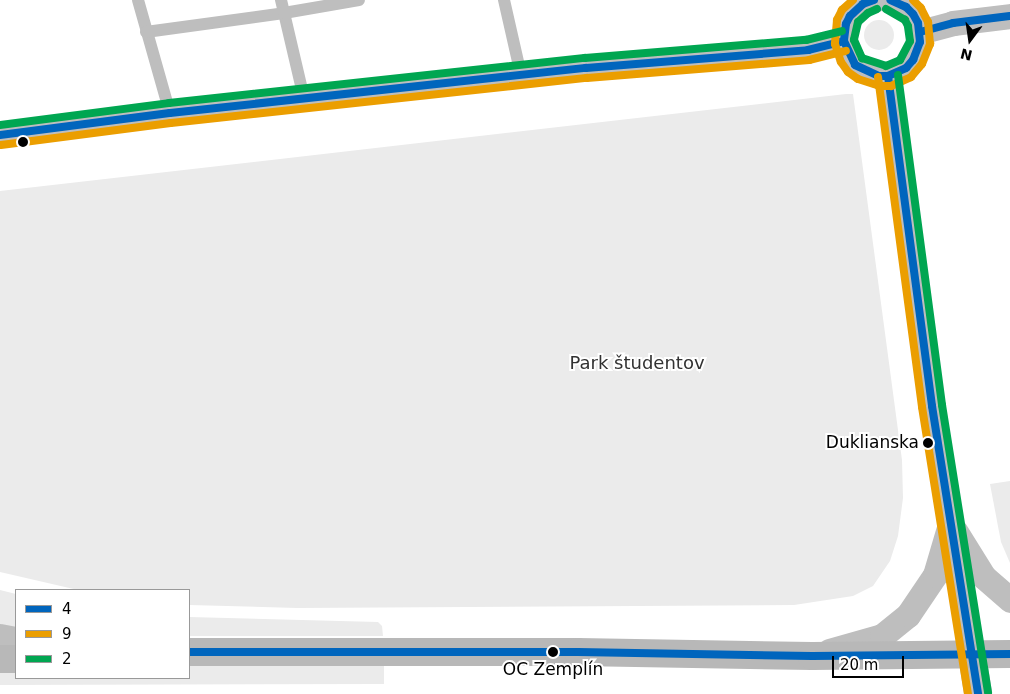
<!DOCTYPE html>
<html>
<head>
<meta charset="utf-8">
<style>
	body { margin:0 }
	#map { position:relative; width:1010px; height:694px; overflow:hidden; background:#fff; font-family:"DejaVu Sans",sans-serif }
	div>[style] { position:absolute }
	.green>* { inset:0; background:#ebebeb }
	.round { border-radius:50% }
	.service>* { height:12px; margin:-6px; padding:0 6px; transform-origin:6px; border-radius:6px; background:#bebebe }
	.minor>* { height:25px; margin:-12.5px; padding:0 12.5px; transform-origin:12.5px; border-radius:12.5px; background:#bebebe }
	.tertiary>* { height:28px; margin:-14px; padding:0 14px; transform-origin:14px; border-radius:14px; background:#bebebe }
	.secondary>* { height:28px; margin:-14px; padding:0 14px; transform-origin:14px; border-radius:14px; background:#b8b8b8 }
	.bus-1>* { height:8px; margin:-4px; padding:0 4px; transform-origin:4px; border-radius:4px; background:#0065bd }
	.bus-2>* { height:8px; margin:-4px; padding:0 4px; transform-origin:4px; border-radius:4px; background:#eb9e00 }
	.bus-3>* { height:8px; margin:-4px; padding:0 4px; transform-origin:4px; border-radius:4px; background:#00a651 }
	.dots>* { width:14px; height:14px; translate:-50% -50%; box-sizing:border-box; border:2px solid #fff; border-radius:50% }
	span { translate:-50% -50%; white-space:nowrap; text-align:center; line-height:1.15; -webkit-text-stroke:4px #fff; paint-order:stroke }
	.bus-label { font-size:17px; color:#000 }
	.right { translate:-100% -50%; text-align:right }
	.park-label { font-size:18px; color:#323232 }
	.legend { position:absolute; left:15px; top:589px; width:175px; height:90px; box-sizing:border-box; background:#fff; border:1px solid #999; margin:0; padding:6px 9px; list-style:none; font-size:15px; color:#000 }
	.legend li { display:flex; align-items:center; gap:10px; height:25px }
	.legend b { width:25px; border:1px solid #999 }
	.north { position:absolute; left:945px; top:15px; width:50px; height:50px; -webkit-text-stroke:4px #fff; paint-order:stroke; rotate:194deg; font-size:14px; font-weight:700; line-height:20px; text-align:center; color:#000 }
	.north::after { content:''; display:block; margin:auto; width:18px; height:22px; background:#000; clip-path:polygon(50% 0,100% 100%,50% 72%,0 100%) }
	.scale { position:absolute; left:832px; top:656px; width:72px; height:22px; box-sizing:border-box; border:2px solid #000; border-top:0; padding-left:6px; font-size:15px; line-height:18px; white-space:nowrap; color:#000; -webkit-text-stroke:4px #fff; paint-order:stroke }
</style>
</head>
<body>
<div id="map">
	<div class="green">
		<div class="round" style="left:864px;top:20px;width:30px;height:30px"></div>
		<div style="clip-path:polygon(846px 94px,853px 94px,902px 460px,903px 498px,898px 536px,890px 561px,873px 586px,853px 596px,794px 605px,297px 608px,189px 605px,189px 590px,78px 590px,0 572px,0 191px)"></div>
		<div style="clip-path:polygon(1010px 481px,1010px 563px,1001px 542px,990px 484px)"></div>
		<div style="clip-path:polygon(0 590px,16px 594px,16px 633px,0 629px)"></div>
		<div style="clip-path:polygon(189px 617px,378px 622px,382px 626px,383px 636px,189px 636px)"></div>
		<div style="clip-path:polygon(189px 666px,384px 666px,384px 684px,0 685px,0 667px,16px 667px,16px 678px,189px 678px)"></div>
	</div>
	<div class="service">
		<div style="left:138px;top:0;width:117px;rotate:74.2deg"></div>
		<div style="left:281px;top:0;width:101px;rotate:76.8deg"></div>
		<div style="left:504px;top:0;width:77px;rotate:77.2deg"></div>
		<div style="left:146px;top:32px;width:139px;rotate:-7.8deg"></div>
		<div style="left:284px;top:13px;width:76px;rotate:-9.8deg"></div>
	</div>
	<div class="minor">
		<div style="left:874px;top:0;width:12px;rotate:160deg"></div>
		<div style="left:863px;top:4px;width:18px;rotate:137deg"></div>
		<div style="left:850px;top:16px;width:9px;rotate:117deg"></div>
		<div style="left:846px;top:24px;width:17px;rotate:97deg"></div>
		<div style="left:844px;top:41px;width:18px;rotate:71deg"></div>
		<div style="left:850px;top:58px;width:9px;rotate:54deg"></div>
		<div style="left:855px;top:65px;width:9px;rotate:36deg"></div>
		<div style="left:862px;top:70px;width:18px;rotate:19deg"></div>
		<div style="left:879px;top:76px;width:9px"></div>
		<div style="left:888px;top:76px;width:20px;rotate:-24deg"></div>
		<div style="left:906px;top:68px;width:11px;rotate:-49deg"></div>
		<div style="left:913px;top:60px;width:19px;rotate:-69deg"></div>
		<div style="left:920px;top:42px;width:19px;rotate:-96deg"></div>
		<div style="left:918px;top:23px;width:10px;rotate:-119deg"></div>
		<div style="left:913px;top:14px;width:10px;rotate:-135deg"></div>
		<div style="left:906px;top:7px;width:17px;rotate:-156deg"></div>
		<div style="left:920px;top:32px;width:34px;rotate:-15deg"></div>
		<div style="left:953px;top:23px;width:57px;rotate:-7deg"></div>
		<div style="left:888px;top:76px;width:333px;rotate:82.4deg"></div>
		<div style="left:932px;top:406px;width:252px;rotate:80.9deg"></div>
		<div style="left:0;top:135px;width:171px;rotate:-7.4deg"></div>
		<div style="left:170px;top:113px;width:418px;rotate:-6.2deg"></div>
		<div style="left:586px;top:68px;width:223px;rotate:-4.6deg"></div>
		<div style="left:808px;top:50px;width:37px;rotate:-14deg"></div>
		<div style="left:956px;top:532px;width:53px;rotate:58.1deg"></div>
		<div style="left:984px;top:577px;width:35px;rotate:41deg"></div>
		<div style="left:829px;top:651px;width:55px;rotate:-15.8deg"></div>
		<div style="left:882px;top:636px;width:33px;rotate:-39deg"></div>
		<div style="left:908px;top:615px;width:48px;rotate:-56deg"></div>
		<div style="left:935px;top:575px;width:46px;rotate:-73.5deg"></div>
	</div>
	<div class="tertiary">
		<div style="left:0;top:638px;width:16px;rotate:11deg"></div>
		<div style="left:972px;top:655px;width:39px;rotate:81deg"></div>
	</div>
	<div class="secondary">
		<div style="left:189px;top:652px;width:389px"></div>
		<div style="left:578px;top:652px;width:234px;rotate:1deg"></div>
		<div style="left:812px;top:656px;width:198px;rotate:-0.6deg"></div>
		<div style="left:0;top:659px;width:16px"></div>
	</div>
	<div class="bus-1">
		<div style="left:874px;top:0;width:12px;rotate:160deg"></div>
		<div style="left:863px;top:4px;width:18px;rotate:137deg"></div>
		<div style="left:850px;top:16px;width:9px;rotate:117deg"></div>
		<div style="left:846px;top:24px;width:17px;rotate:97deg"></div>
		<div style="left:844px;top:41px;width:26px;rotate:65deg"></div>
		<div style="left:855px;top:65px;width:26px;rotate:25deg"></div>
		<div style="left:879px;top:76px;width:9px"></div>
		<div style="left:888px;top:76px;width:20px;rotate:-24deg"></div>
		<div style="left:906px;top:68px;width:11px;rotate:-49deg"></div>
		<div style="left:913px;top:60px;width:19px;rotate:-69deg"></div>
		<div style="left:920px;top:42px;width:19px;rotate:-96deg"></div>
		<div style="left:918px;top:23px;width:10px;rotate:-119deg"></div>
		<div style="left:913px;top:14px;width:10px;rotate:-135deg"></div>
		<div style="left:906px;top:7px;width:17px;rotate:-156deg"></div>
		<div style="left:920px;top:32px;width:34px;rotate:-15deg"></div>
		<div style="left:953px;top:23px;width:57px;rotate:-7deg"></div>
		<div style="left:888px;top:76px;width:333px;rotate:82.4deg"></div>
		<div style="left:932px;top:406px;width:292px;rotate:80.9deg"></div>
		<div style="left:0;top:135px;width:171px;rotate:-7.4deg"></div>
		<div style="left:170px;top:113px;width:418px;rotate:-6.2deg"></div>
		<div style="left:586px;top:68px;width:223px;rotate:-4.6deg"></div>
		<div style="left:808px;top:50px;width:37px;rotate:-14deg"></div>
		<div style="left:189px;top:652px;width:389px"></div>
		<div style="left:578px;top:652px;width:234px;rotate:1deg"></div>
		<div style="left:812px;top:656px;width:198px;rotate:-0.6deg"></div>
	</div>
	<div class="bus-2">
		<div style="left:853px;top:0;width:15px;rotate:138deg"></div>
		<div style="left:842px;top:10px;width:11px;rotate:117deg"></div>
		<div style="left:837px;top:20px;width:24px;rotate:95deg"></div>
		<div style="left:835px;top:44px;width:19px;rotate:72deg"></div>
		<div style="left:841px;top:62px;width:12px;rotate:55deg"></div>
		<div style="left:848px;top:72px;width:12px;rotate:35deg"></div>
		<div style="left:858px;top:79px;width:22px;rotate:18deg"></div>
		<div style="left:879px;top:86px;width:12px"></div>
		<div style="left:891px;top:86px;width:22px;rotate:-24deg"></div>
		<div style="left:911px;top:77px;width:17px;rotate:-50deg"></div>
		<div style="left:922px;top:64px;width:22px;rotate:-68deg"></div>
		<div style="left:930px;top:44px;width:22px;rotate:-95deg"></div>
		<div style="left:928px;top:22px;width:16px;rotate:-117deg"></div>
		<div style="left:921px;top:8px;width:11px;rotate:-135deg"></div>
		<div style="left:878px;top:77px;width:333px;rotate:82.4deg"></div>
		<div style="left:922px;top:407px;width:291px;rotate:80.9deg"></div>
		<div style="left:1px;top:145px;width:171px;rotate:-7.4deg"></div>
		<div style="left:171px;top:123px;width:418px;rotate:-6.2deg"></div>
		<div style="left:587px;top:78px;width:223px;rotate:-4.6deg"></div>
		<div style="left:809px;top:60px;width:38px;rotate:-14deg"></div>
	</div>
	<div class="bus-3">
		<div style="left:877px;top:9px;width:10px;rotate:156deg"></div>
		<div style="left:868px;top:13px;width:13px;rotate:138deg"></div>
		<div style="left:858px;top:22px;width:18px;rotate:103deg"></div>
		<div style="left:854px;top:40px;width:20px;rotate:66deg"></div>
		<div style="left:862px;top:58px;width:25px;rotate:18deg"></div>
		<div style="left:886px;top:66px;width:15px;rotate:-23deg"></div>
		<div style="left:900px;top:60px;width:21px;rotate:-62deg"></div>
		<div style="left:910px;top:41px;width:15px;rotate:-98deg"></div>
		<div style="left:908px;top:26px;width:7px;rotate:-117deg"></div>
		<div style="left:905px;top:20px;width:22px;rotate:-150deg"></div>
		<div style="left:898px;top:75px;width:333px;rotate:82.4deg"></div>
		<div style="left:942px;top:405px;width:291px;rotate:80.9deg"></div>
		<div style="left:0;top:125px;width:170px;rotate:-7.4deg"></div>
		<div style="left:169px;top:103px;width:418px;rotate:-6.2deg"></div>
		<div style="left:585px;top:58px;width:222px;rotate:-4.7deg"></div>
		<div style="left:806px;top:40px;width:37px;rotate:-14deg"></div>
	</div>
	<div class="dots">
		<div style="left:23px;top:142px;background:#000"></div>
		<div style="left:928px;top:443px;background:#000"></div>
		<div style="left:553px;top:652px;background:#000"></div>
	</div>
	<div class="bus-label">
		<span class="right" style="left:919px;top:443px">Duklianska</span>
		<span style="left:553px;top:670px">OC Zemplín</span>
	</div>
	<div class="park-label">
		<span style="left:637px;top:363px">Park študentov</span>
	</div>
	<ul class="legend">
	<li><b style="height:6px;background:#0065bd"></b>4</li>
	<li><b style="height:6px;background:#eb9e00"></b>9</li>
	<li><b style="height:6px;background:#00a651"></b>2</li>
	</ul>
	<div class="north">N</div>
	<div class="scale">20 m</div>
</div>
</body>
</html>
